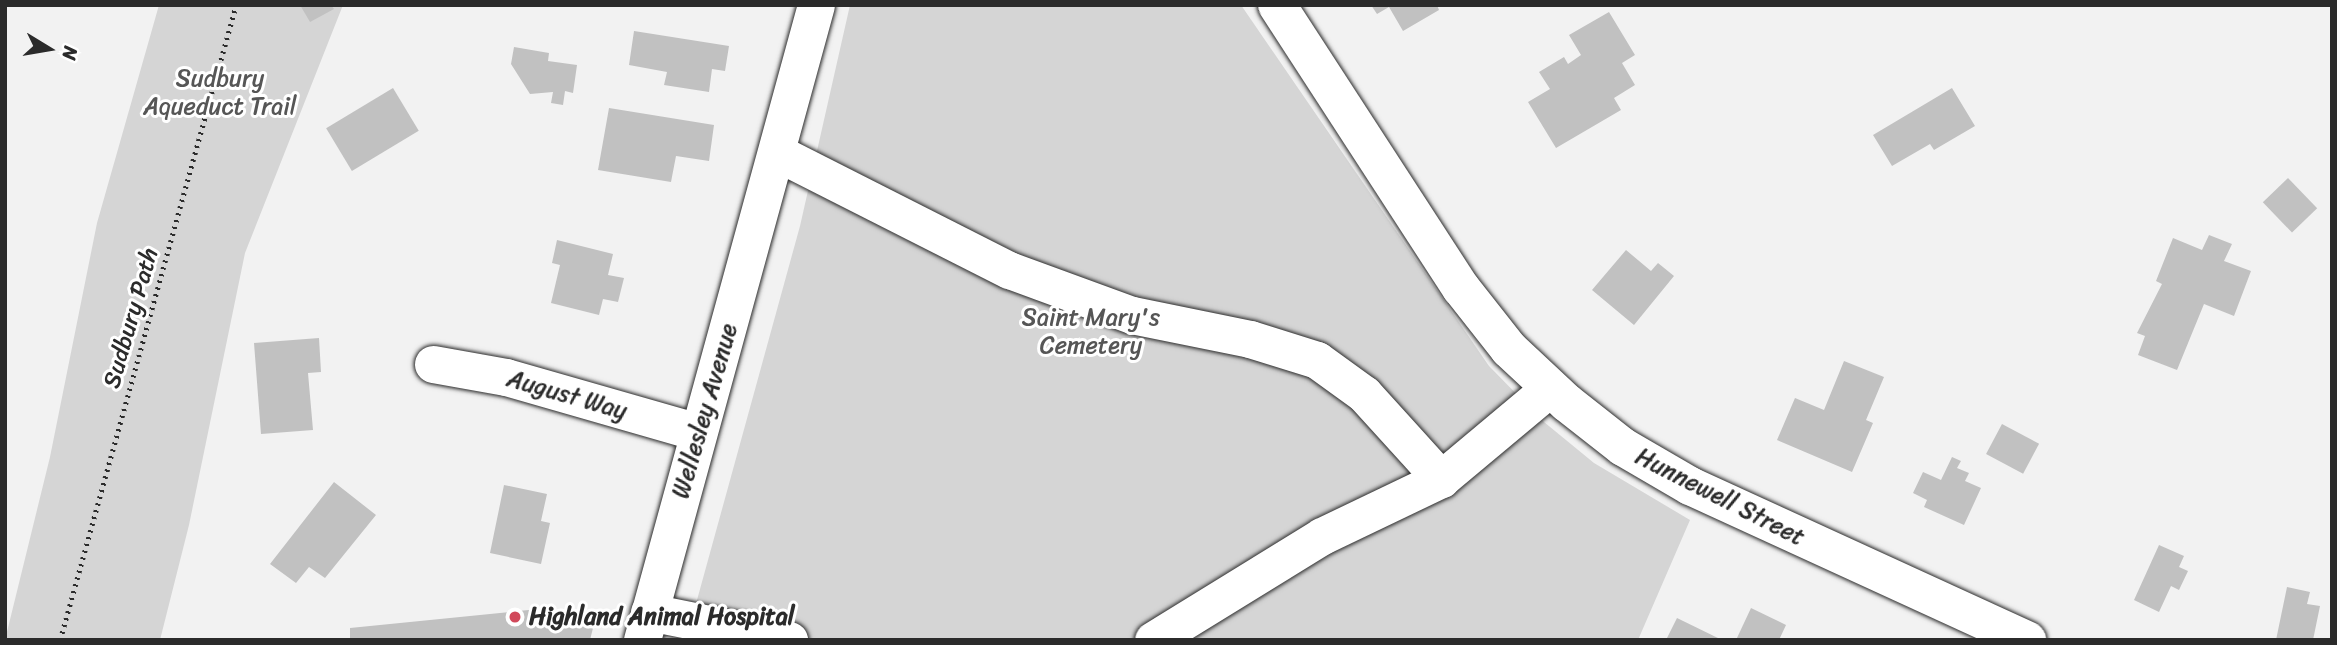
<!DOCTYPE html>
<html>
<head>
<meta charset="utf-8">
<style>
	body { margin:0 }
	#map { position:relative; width:2337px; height:645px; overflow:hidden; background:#f2f2f2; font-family:Sriracha,sans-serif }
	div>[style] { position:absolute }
	.green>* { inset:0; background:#d5d5d5 }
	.building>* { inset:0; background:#c1c1c1; transform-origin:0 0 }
	.path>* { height:4.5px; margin-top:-2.25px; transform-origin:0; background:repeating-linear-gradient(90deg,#2b2b2b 0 2px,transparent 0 7px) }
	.roads { filter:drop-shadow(0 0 2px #2b2b2b) drop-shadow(0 0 2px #2b2b2b) }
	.minor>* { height:37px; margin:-18.5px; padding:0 18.5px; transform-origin:18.5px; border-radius:18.5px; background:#fff }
	.major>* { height:38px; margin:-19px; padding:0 19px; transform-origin:19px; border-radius:19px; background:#fff }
	.dots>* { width:19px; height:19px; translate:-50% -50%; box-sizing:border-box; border:4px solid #fff; border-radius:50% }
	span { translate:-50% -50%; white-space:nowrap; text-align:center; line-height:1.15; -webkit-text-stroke:6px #fff; paint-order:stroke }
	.park-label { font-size:24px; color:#565656 }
	.street-label { font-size:24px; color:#2b2b2b }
	.poi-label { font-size:24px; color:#2b2b2b; font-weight:700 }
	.left { translate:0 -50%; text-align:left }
	.frame { position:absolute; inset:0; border:7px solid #2b2b2b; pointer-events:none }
	.north { position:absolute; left:14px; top:14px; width:70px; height:70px; -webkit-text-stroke:5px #fff; paint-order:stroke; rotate:101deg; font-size:19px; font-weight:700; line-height:28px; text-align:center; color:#2b2b2b }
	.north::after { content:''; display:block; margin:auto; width:24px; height:32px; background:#2b2b2b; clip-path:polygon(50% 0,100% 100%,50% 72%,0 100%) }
</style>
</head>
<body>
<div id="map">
	<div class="green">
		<div style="clip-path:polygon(159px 5px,343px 5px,245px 253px,189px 525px,160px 640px,5px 640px,50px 457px,97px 223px)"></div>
		<div style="clip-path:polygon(850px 5px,1241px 5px,1489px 366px,1544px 422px,1594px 463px,1690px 520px,1638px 640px,686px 640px,800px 226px)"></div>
	</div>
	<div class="building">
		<div style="clip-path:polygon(300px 5px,331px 5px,334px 9px,310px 22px)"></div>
		<div style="clip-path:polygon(1371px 5px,1437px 5px,1439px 10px,1403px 31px,1389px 7px,1377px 14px)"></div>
		<div style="clip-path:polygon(1609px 12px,1635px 55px,1622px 63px,1635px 85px,1614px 98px,1621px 110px,1556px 148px,1528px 102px,1550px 89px,1539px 72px,1564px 57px,1568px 64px,1581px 55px,1569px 35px)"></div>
		<div style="clip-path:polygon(634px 31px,729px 46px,725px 71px,712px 69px,709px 92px,664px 85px,667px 72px,629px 65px)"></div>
		<div style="clip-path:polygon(514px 47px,549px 53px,548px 61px,577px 65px,573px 93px,565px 91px,563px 105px,551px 103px,553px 92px,530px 94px,511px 64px)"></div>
		<div style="left:393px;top:88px;width:50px;height:78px;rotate:59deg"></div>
		<div style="clip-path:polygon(1952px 88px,1975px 126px,1934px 150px,1930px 144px,1892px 166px,1873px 135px)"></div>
		<div style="clip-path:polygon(609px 108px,714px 125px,709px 161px,676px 156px,671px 182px,598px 170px)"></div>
		<div style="left:2288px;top:178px;width:42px;height:35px;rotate:46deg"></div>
		<div style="clip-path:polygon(2209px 235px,2232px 244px,2224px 261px,2251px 271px,2234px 316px,2204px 304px,2177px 370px,2138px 355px,2145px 336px,2137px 333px,2162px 284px,2156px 281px,2173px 238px,2202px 250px)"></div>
		<div style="clip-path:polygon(557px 240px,613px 254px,608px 275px,624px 278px,618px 302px,603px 299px,599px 315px,551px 303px,560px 265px,552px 263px)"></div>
		<div style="clip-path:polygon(1626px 250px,1651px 271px,1658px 263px,1674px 276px,1634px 325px,1592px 290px)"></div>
		<div style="clip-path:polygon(319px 338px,321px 372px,308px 373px,313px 430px,261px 434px,254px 343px)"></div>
		<div style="clip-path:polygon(1844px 361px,1884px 377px,1866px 420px,1873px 423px,1852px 472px,1777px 440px,1795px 398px,1824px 410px)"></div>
		<div style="left:2002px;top:424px;width:42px;height:34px;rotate:28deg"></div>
		<div style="clip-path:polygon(1952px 457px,1961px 461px,1957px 468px,1969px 473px,1965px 481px,1981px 488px,1964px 525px,1924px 507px,1927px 500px,1913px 493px,1923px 472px,1941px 480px)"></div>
		<div style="clip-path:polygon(334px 482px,376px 515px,325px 578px,309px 567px,296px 583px,270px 564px)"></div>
		<div style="clip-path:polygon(504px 485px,547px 494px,541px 521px,550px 523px,541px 564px,490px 553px)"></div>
		<div style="clip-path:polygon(2159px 545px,2184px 556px,2179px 567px,2188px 571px,2179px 590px,2171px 586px,2159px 612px,2134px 600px)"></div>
		<div style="clip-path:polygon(2287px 587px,2310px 592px,2307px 604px,2320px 606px,2313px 640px,2276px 640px)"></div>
		<div style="clip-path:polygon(1751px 608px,1786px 625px,1779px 640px,1736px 640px)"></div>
		<div style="clip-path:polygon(539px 609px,594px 624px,590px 640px,350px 640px,350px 628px)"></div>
		<div style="clip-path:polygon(1677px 618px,1722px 640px,1666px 640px)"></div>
	</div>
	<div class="path">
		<div style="left:60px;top:640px;width:659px;rotate:-74.51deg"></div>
	</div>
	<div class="roads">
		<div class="minor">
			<div style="left:778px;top:153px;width:259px;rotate:26.9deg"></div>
			<div style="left:1009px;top:270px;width:131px;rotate:20.1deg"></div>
			<div style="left:1132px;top:315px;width:120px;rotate:11.5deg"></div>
			<div style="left:1250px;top:339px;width:70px;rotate:17.4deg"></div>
			<div style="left:1317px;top:360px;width:58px;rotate:35.9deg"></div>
			<div style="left:1364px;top:394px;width:115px;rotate:47.8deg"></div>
			<div style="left:433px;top:364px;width:74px;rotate:10.1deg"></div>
			<div style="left:506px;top:377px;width:200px;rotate:16deg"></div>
			<div style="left:649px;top:612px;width:143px;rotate:11.3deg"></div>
			<div style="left:642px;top:640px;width:658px;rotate:-74.68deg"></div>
			<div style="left:1153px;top:640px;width:198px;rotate:-31.6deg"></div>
			<div style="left:1322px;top:536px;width:132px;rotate:-25.6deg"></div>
			<div style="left:1441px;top:479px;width:142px;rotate:-39.9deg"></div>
		</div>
		<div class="major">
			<div style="left:1277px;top:5px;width:338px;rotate:57deg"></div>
			<div style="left:1461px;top:288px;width:78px;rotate:51.8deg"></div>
			<div style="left:1509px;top:349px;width:79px;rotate:43deg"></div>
			<div style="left:1567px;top:403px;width:71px;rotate:38.2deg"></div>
			<div style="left:1623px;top:447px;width:78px;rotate:30.2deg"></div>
			<div style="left:1690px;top:486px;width:371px;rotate:24.6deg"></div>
		</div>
	</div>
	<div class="dots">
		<div style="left:515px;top:617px;background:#d1495b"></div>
	</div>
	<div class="park-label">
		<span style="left:220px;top:93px">Sudbury<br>Aqueduct Trail</span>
		<span style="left:1091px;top:332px">Saint Mary's<br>Cemetery</span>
	</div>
	<div class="street-label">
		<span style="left:131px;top:318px;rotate:-74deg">Sudbury Path</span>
		<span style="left:567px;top:395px;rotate:16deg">August Way</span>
		<span style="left:705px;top:411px;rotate:-74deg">Wellesley Avenue</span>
		<span style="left:1720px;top:497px;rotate:27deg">Hunnewell Street</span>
	</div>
	<div class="poi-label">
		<span class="left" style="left:529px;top:617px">Highland Animal Hospital</span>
	</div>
	<div class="frame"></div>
	<div class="north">N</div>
</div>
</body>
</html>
